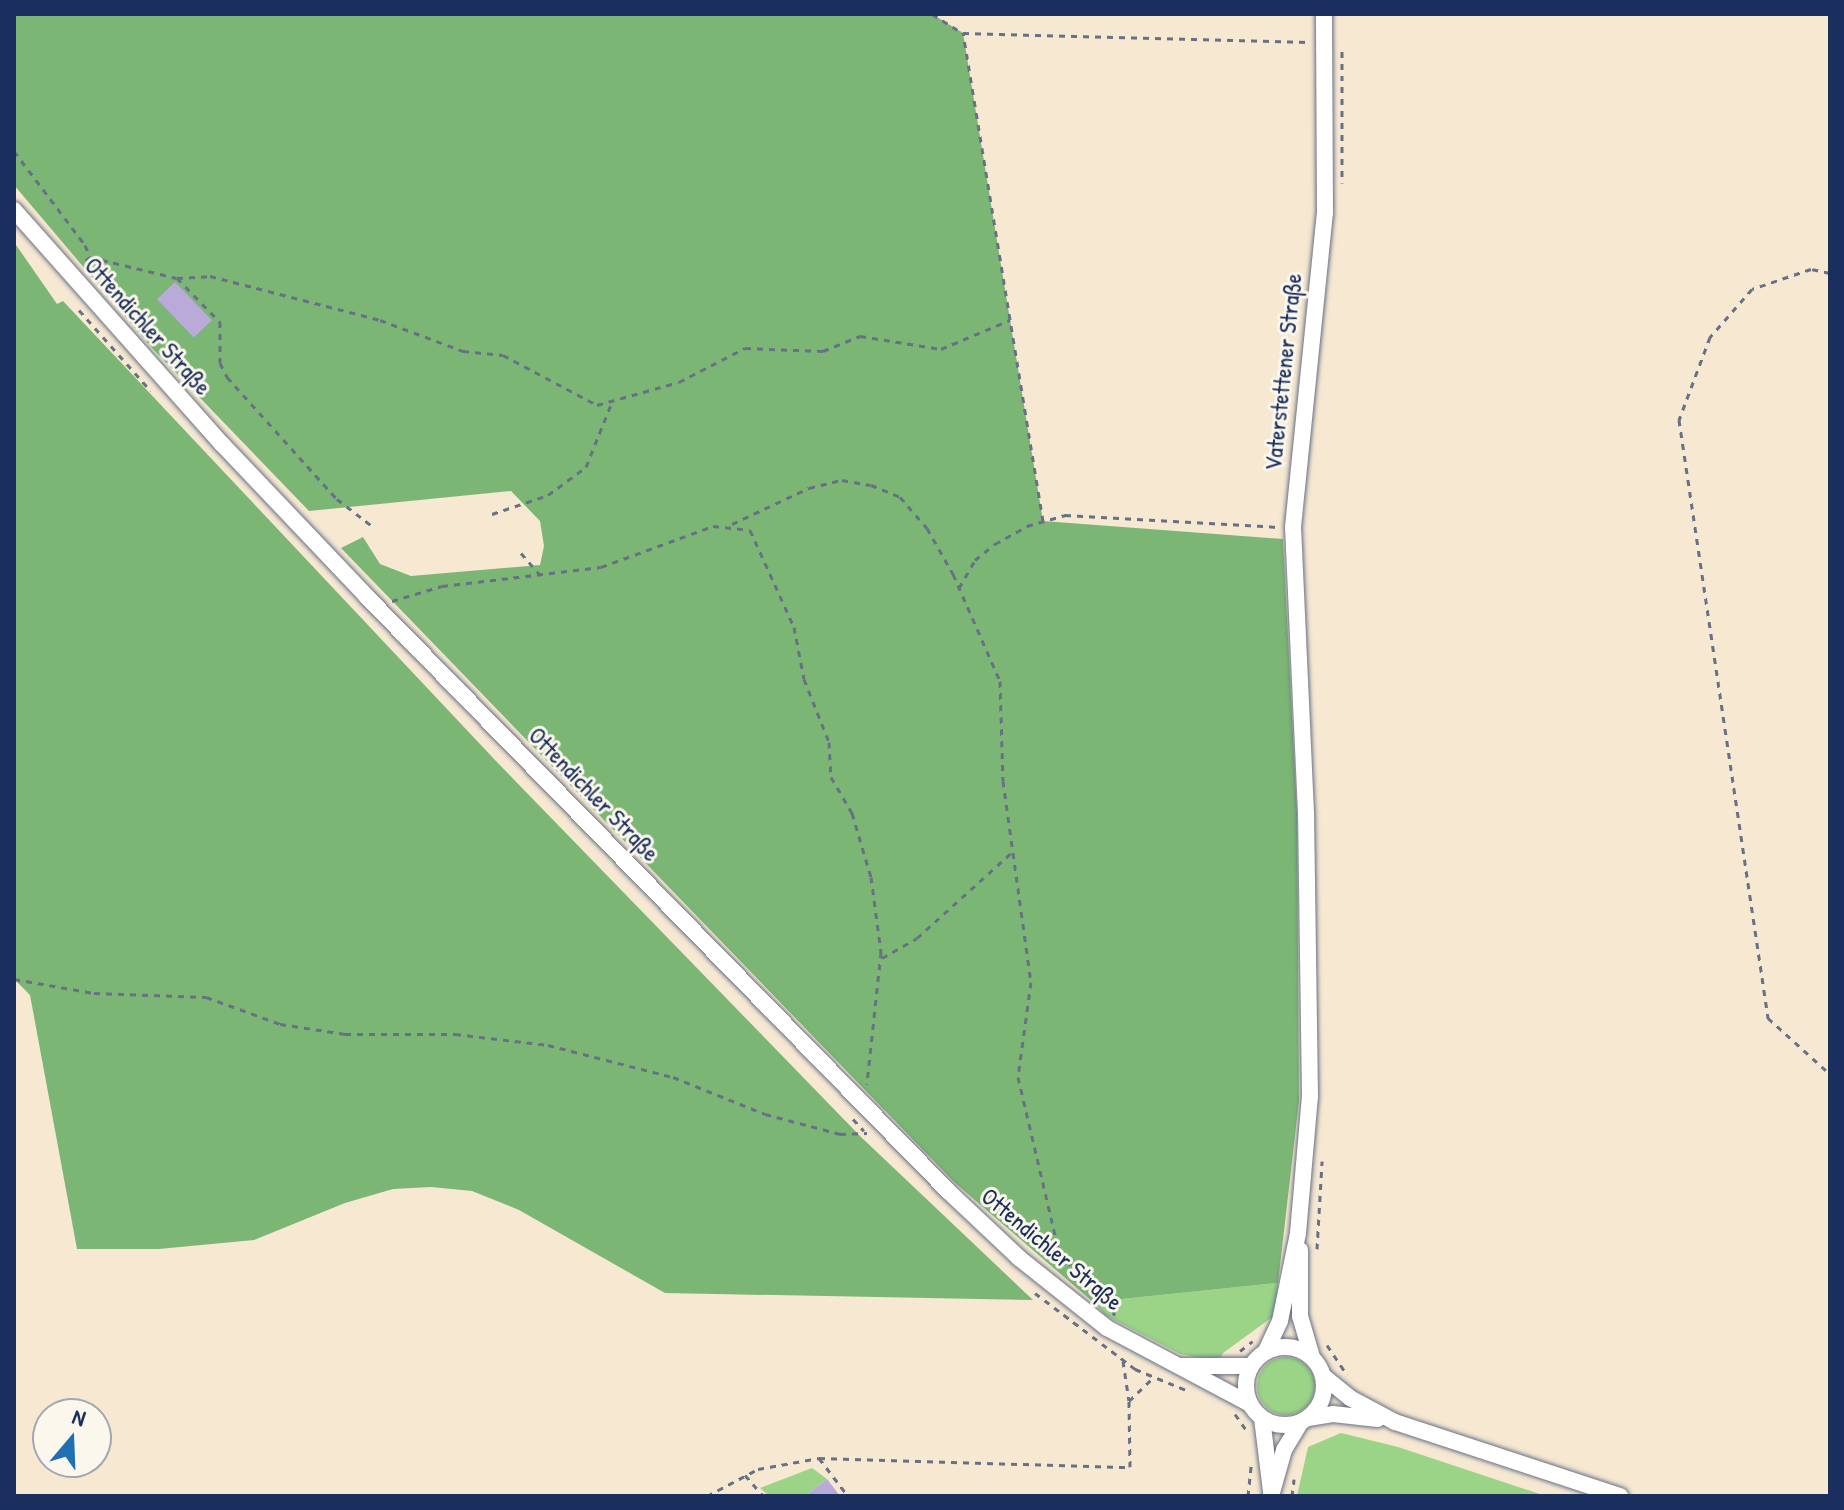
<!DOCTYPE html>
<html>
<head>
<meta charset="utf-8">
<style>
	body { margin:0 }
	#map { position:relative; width:1844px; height:1510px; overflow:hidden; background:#f6e8d1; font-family:"Patrick Hand",sans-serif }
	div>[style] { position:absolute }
	.green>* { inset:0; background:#9bd487 }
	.round { border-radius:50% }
	.forest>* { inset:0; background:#7cb674 }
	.building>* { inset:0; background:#baaada; transform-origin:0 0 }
	.path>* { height:3px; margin-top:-1.5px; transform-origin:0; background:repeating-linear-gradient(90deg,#687086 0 6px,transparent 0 12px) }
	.roads { filter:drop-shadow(0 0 2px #687086) drop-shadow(0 0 2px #687086) }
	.tertiary>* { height:16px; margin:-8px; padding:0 8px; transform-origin:8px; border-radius:8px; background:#fff }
	.tertiary>.ring { margin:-8px; padding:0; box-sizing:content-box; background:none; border:16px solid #fff; border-radius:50% }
	span { translate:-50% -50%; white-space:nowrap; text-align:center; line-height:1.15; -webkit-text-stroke:6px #fbf7ec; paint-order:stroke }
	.street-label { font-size:24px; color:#1b2f5e }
	.frame { position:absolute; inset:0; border:16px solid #1b2f5e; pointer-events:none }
	.north { position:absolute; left:32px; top:1398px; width:80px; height:80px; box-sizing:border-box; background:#fbf7ec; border:2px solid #a1a7b3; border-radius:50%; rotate:19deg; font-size:22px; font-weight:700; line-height:32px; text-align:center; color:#1b2f5e }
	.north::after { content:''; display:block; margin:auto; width:28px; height:36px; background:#1f6fb2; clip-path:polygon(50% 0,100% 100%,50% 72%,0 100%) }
</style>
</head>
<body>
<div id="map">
	<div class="green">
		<div style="clip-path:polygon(1278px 1283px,1275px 1315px,1223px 1353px,1220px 1361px,1180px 1354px,1105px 1315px,1093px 1302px)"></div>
		<div class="round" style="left:1257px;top:1357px;width:58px;height:58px"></div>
		<div style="clip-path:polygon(1341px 1433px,1398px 1447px,1546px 1496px,1297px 1496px,1308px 1447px)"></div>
		<div style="clip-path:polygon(812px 1468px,827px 1479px,805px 1496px,769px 1496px,760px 1488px)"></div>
	</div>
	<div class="forest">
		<div style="clip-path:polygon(14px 14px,932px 14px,963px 33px,1043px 521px,1283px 539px,1297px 814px,1299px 1101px,1278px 1283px,1093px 1302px,954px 1182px,341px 548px,363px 537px,380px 564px,411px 576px,540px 565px,544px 546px,540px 521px,511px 491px,309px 511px,152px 348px,14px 185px)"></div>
		<div style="clip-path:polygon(14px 242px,57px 304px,63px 301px,495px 760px,861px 1137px,1033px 1300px,665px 1293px,519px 1210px,472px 1191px,431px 1187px,393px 1189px,345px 1203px,254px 1240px,159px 1249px,77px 1249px,30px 995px,14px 979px)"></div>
	</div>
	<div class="building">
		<div style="left:175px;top:282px;width:53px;height:25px;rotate:46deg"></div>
		<div style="clip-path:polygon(827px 1479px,840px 1496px,805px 1496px)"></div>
	</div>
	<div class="path">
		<div style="left:932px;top:14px;width:36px;rotate:32deg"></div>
		<div style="left:1342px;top:51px;width:132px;rotate:90deg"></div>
		<div style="left:14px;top:151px;width:118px;rotate:52.9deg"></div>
		<div style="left:85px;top:245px;width:13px;rotate:67deg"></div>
		<div style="left:90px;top:257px;width:11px;rotate:142deg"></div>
		<div style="left:90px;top:257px;width:89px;rotate:13.6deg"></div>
		<div style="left:177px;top:278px;width:62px;rotate:45.7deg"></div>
		<div style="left:220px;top:322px;width:41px;rotate:90deg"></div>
		<div style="left:220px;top:363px;width:16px;rotate:63deg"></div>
		<div style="left:227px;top:377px;width:164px;rotate:48deg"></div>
		<div style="left:337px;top:499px;width:44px;rotate:37.6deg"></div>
		<div style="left:1830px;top:273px;width:19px;rotate:-168deg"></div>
		<div style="left:1811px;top:269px;width:62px;rotate:161.3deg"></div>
		<div style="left:1752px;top:289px;width:64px;rotate:131.2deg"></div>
		<div style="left:1710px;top:337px;width:89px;rotate:110.5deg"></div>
		<div style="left:1679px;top:420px;width:605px;rotate:81.53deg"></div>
		<div style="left:1768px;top:1018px;width:84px;rotate:42.1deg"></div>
		<div style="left:177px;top:278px;width:33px;rotate:-3deg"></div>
		<div style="left:210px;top:276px;width:176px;rotate:14.5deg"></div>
		<div style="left:380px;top:320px;width:89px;rotate:20.5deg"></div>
		<div style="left:463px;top:351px;width:40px;rotate:5.7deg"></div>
		<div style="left:503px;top:355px;width:106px;rotate:28deg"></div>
		<div style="left:597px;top:405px;width:85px;rotate:-15.7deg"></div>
		<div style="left:679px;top:382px;width:74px;rotate:-27.3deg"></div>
		<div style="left:745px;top:348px;width:78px;rotate:2.2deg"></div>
		<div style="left:823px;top:351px;width:40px;rotate:-22deg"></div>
		<div style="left:860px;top:336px;width:82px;rotate:9.1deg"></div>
		<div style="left:941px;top:349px;width:75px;rotate:-22.8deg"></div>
		<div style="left:79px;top:310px;width:108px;rotate:48.4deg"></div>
		<div style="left:492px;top:514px;width:59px;rotate:-18.7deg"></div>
		<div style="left:548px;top:495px;width:47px;rotate:-36.4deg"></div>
		<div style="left:586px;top:467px;width:70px;rotate:-68.2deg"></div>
		<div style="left:1043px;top:521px;width:495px;rotate:-99.3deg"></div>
		<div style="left:963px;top:33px;width:346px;rotate:1.5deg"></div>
		<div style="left:732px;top:524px;width:85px;rotate:-25.1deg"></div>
		<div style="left:809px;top:488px;width:34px;rotate:-14deg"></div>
		<div style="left:842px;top:480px;width:29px;rotate:10deg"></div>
		<div style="left:871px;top:485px;width:31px;rotate:22deg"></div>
		<div style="left:900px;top:497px;width:41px;rotate:48.9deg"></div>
		<div style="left:927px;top:528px;width:53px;rotate:60.5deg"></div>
		<div style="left:953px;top:574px;width:117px;rotate:66.3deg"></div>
		<div style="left:1000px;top:681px;width:100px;rotate:88.3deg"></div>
		<div style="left:1003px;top:781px;width:203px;rotate:82.1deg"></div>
		<div style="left:1031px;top:982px;width:96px;rotate:97.8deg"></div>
		<div style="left:1018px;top:1077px;width:180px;rotate:76.8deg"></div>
		<div style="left:1059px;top:1252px;width:25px;rotate:48deg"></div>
		<div style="left:1076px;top:1271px;width:36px;rotate:28deg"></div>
		<div style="left:1108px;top:1288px;width:28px;rotate:77deg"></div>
		<div style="left:521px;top:553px;width:28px;rotate:49deg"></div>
		<div style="left:959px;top:588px;width:32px;rotate:-60deg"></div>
		<div style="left:975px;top:560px;width:26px;rotate:-39deg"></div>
		<div style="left:995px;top:544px;width:37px;rotate:-29deg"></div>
		<div style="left:1027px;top:526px;width:40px;rotate:-16deg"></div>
		<div style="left:1065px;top:515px;width:213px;rotate:3.2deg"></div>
		<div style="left:392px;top:601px;width:52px;rotate:-16.7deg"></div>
		<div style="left:442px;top:586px;width:160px;rotate:-6.8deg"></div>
		<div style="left:601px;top:567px;width:119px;rotate:-20.1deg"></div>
		<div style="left:713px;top:526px;width:37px;rotate:6deg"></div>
		<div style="left:750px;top:530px;width:107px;rotate:65.6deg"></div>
		<div style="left:794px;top:627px;width:53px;rotate:79.1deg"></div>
		<div style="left:804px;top:679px;width:68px;rotate:68.4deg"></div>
		<div style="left:829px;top:742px;width:35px;rotate:87deg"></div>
		<div style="left:831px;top:777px;width:42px;rotate:59.7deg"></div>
		<div style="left:852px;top:813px;width:67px;rotate:73.5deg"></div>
		<div style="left:871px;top:877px;width:76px;rotate:82.4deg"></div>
		<div style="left:881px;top:952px;width:133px;rotate:96.1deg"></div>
		<div style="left:882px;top:958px;width:40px;rotate:-29.7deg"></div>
		<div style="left:917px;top:938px;width:127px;rotate:-42.1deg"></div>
		<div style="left:14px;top:979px;width:81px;rotate:9.9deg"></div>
		<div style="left:94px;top:993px;width:112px;rotate:2deg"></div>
		<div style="left:206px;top:997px;width:79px;rotate:20deg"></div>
		<div style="left:280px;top:1024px;width:66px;rotate:8.7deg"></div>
		<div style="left:345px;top:1034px;width:110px"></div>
		<div style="left:455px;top:1034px;width:94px;rotate:6.7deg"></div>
		<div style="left:548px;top:1045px;width:129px;rotate:14.4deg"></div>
		<div style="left:673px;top:1077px;width:99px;rotate:21.9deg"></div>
		<div style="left:765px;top:1114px;width:78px;rotate:14.9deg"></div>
		<div style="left:840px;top:1134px;width:27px;rotate:-2deg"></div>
		<div style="left:853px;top:1119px;width:16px;rotate:47deg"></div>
		<div style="left:1317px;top:1249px;width:88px;rotate:-86.7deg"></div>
		<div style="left:1035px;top:1293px;width:126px;rotate:37.2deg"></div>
		<div style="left:1135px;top:1369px;width:55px;rotate:22.4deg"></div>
		<div style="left:1327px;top:1345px;width:36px;rotate:56deg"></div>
		<div style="left:1240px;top:1351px;width:16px;rotate:-38deg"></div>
		<div style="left:1123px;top:1361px;width:40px;rotate:81.5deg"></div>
		<div style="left:1235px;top:1414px;width:21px;rotate:55deg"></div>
		<div style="left:819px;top:1458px;width:48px;rotate:52.7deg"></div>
		<div style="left:745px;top:1475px;width:28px;rotate:49deg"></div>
		<div style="left:707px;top:1496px;width:58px;rotate:-27.9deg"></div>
		<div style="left:758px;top:1469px;width:62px;rotate:-10.2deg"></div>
		<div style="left:819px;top:1458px;width:311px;rotate:1.7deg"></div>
		<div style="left:1130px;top:1467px;width:66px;rotate:-90.9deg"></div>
		<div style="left:1129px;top:1401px;width:35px;rotate:-44deg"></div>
		<div style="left:1248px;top:1496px;width:31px;rotate:-84deg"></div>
		<div style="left:1292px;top:1496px;width:17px;rotate:-83deg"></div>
	</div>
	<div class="roads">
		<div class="tertiary">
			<div style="left:14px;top:210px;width:313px;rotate:48.4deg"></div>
			<div style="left:222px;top:444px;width:211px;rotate:46.5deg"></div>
			<div style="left:367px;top:597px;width:831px;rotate:45.63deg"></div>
			<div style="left:948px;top:1191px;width:98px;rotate:43.3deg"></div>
			<div style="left:1019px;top:1258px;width:112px;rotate:38.5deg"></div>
			<div style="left:1107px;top:1328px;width:162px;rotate:28deg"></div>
			<div style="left:1300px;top:1250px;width:66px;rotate:90deg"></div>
			<div style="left:1300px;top:1316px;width:43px;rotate:73.7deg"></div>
			<div class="ring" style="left:1246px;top:1347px;width:62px;height:62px"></div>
			<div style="left:1266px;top:1351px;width:33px;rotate:-65deg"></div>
			<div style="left:1280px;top:1321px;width:90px;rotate:-78.4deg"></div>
			<div style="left:1298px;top:1233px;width:137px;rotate:-85deg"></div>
			<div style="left:1310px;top:1097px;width:284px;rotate:-90.8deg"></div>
			<div style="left:1306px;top:813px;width:286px;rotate:-92.6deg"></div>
			<div style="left:1293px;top:527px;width:316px;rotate:-84.2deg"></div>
			<div style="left:1325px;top:213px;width:199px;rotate:-90.3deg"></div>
			<div style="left:1181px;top:1366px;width:70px"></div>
			<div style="left:1323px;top:1376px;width:35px;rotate:39deg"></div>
			<div style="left:1350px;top:1398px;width:51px;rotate:28.1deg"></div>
			<div style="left:1395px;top:1422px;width:237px;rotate:18.2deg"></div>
			<div style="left:1262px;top:1418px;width:74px;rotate:83deg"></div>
			<div style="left:1308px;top:1418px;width:25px;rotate:-9deg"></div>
			<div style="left:1333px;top:1414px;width:45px;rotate:6.3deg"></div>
			<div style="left:1271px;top:1496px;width:48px;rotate:-74.2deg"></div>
			<div style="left:1284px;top:1450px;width:33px;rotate:-59deg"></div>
		</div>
	</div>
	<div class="street-label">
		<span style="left:148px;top:326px;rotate:48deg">Ottendichler Straße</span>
		<span style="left:1283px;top:372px;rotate:-84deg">Vaterstettener Straße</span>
		<span style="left:594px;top:794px;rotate:46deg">Ottendichler Straße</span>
		<span style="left:1052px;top:1249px;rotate:40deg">Ottendichler Straße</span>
	</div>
	<div class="frame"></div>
	<div class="north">N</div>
</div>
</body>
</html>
